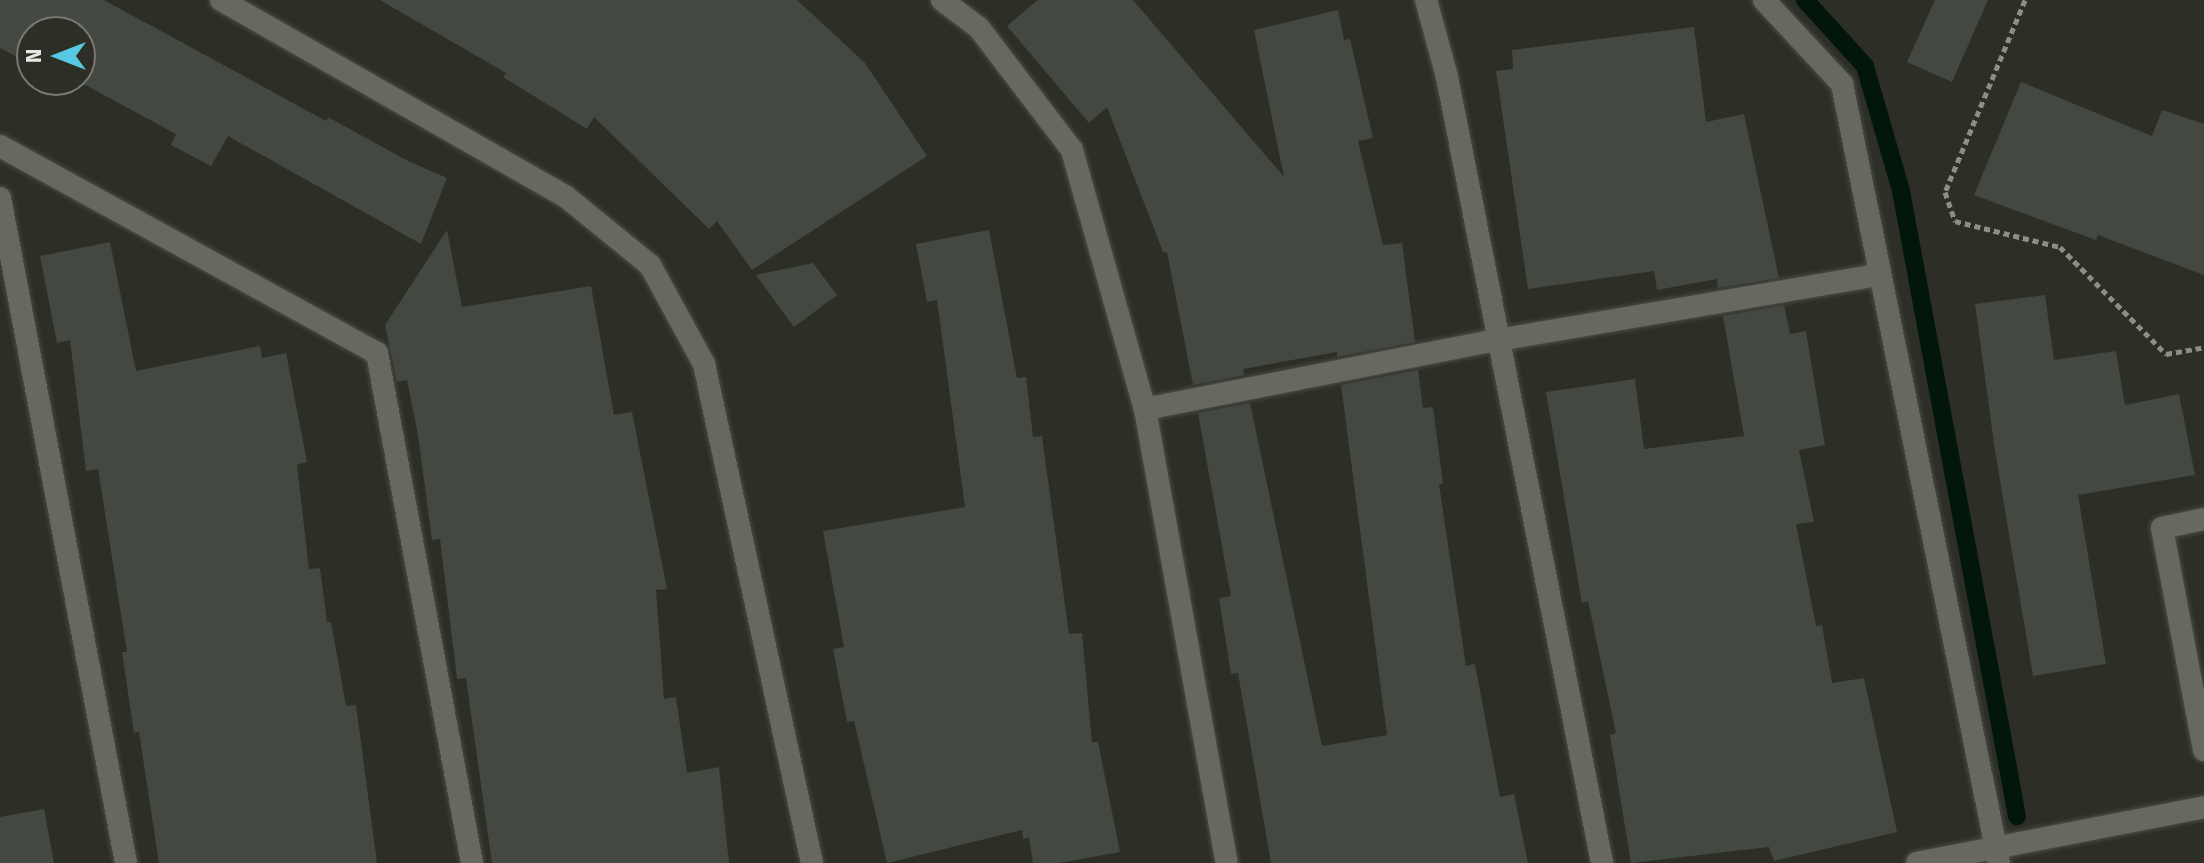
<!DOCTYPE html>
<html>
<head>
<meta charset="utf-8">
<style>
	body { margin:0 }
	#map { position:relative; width:2204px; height:863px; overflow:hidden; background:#2d2f27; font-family:"Fira Sans",sans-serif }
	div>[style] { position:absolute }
	.stream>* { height:18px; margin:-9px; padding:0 9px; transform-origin:9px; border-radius:9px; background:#03160b }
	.building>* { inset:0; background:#434840 }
	.path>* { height:5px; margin-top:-2.5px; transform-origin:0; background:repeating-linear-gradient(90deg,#8b8d87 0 6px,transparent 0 10px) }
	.roads { filter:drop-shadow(0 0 2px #4b4d47) drop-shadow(0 0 2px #4b4d47) }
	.minor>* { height:22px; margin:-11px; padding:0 11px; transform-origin:11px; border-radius:11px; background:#676960 }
	.tertiary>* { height:22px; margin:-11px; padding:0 11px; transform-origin:11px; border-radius:11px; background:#676960 }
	span { translate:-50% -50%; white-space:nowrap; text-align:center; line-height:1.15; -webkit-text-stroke:7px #2d2f27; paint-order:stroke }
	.north { position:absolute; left:16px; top:16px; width:80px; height:80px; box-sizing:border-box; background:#2d2f27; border:2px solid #777972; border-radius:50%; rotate:270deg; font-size:22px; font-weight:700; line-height:32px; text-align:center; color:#e5e7e2 }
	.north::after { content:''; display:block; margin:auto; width:28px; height:36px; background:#57c9e2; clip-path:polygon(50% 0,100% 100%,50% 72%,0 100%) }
</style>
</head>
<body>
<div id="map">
	<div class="stream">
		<div style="left:1805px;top:0;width:89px;rotate:47.7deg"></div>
		<div style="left:1865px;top:66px;width:130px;rotate:73.9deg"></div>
		<div style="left:1901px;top:191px;width:636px;rotate:79.49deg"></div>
	</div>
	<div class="building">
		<div style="clip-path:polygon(0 0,104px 0,326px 121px,328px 117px,408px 161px,447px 178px,421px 244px,228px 136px,211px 166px,171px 145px,176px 134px,78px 81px,75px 88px,60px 80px,80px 80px,80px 32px,32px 32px,32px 65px,0 48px)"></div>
		<div style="clip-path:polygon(380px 0,797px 0,865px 63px,927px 156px,752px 270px,717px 221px,709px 229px,594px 117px,587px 129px,503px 77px,506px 73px)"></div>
		<div style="clip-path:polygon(1038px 0,1133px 0,1284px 177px,1254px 30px,1338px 10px,1344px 40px,1350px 39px,1373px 138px,1358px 141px,1383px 245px,1402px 243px,1415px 342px,1337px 357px,1337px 352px,1243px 369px,1244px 375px,1193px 385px,1167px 252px,1163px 252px,1107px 107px,1089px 123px,1007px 26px)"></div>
		<div style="clip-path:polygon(1935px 0,1988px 0,1952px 82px,1907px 62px)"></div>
		<div style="clip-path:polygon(1694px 27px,1706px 122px,1744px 114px,1779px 278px,1718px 288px,1717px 279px,1657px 290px,1654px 271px,1528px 289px,1496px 71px,1513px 69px,1512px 50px)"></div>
		<div style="clip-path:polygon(2021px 82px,2152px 136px,2162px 110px,2204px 124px,2204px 275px,2098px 235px,2096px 240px,1974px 195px)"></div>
		<div style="clip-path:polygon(447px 230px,462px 307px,591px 286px,614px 415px,632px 412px,667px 589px,656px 590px,664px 699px,676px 697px,687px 773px,719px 767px,729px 863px,492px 863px,466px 678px,457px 679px,440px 539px,432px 540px,418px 435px,407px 380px,397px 382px,385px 325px)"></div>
		<div style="clip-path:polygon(989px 230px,1017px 378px,1026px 377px,1033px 437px,1042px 436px,1069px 634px,1082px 633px,1092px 742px,1098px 742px,1120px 852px,1059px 863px,1033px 863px,1029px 837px,1023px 839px,1022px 830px,887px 863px,854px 721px,847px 722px,833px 649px,844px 647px,823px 531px,965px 507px,937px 300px,927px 302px,916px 244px)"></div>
		<div style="clip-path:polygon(110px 242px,136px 371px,260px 346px,262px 358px,286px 353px,307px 462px,297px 465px,309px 569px,320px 568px,327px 622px,331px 622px,346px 706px,356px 705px,377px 863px,159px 863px,139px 732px,134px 733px,122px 652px,127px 652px,98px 469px,86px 471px,70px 340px,57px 343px,40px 256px)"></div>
		<div style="clip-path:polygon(813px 263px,837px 295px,794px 327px,756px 275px)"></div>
		<div style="clip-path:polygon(2045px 295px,2054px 360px,2116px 351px,2125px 405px,2179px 394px,2195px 475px,2078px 495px,2106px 664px,2033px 676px,1995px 451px,1975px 304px)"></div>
		<div style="clip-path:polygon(1784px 305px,1790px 334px,1806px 331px,1825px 445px,1799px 450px,1814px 522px,1796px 524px,1816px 626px,1822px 625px,1832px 683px,1864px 678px,1897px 832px,1774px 861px,1769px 847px,1631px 863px,1610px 735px,1616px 733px,1588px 601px,1582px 603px,1546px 392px,1635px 379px,1644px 449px,1744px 436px,1723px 316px)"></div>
		<div style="clip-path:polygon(1418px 370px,1423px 408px,1433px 407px,1443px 484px,1439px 484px,1466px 666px,1475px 664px,1500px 797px,1514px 794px,1528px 863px,1271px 863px,1238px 673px,1231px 674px,1219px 598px,1231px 596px,1198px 413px,1250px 403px,1322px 746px,1387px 735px,1341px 385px)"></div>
		<div style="clip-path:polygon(44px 809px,54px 863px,0 863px,0 817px)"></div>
	</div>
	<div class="path">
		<div style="left:2025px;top:0;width:208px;rotate:112.6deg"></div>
		<div style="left:1945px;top:192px;width:31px;rotate:71deg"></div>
		<div style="left:1955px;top:221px;width:108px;rotate:13.9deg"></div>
		<div style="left:2060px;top:247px;width:151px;rotate:45.3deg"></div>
		<div style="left:2166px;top:354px;width:39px;rotate:-10deg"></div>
	</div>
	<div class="roads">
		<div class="minor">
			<div style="left:942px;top:0;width:46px;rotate:37.1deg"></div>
			<div style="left:979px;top:28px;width:153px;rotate:52.7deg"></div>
			<div style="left:1072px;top:150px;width:269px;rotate:74.3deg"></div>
			<div style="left:1145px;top:409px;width:461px;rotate:79.8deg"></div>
			<div style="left:1426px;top:0;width:80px;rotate:74.7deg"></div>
			<div style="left:1447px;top:77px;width:801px;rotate:78.84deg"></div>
			<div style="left:1764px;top:0;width:115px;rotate:47.1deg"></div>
			<div style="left:1842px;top:84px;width:795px;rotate:78.61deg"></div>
			<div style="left:0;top:146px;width:430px;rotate:28.8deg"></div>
			<div style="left:377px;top:353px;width:519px;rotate:79.45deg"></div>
			<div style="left:0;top:198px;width:677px;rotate:79.27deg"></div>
			<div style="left:1145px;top:409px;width:360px;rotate:-11.1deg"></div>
			<div style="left:1498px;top:340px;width:387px;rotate:-9.7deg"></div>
			<div style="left:2204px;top:519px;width:43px;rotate:167.9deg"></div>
			<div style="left:2162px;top:528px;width:226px;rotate:79.3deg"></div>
			<div style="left:1917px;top:863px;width:292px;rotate:-11deg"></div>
		</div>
		<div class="tertiary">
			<div style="left:221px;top:0;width:396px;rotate:29.7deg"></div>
			<div style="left:565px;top:196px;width:109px;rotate:39.1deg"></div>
			<div style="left:650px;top:265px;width:113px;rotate:61.4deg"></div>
			<div style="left:704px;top:364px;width:511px;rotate:77.79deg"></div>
		</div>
	</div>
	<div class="north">N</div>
</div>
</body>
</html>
